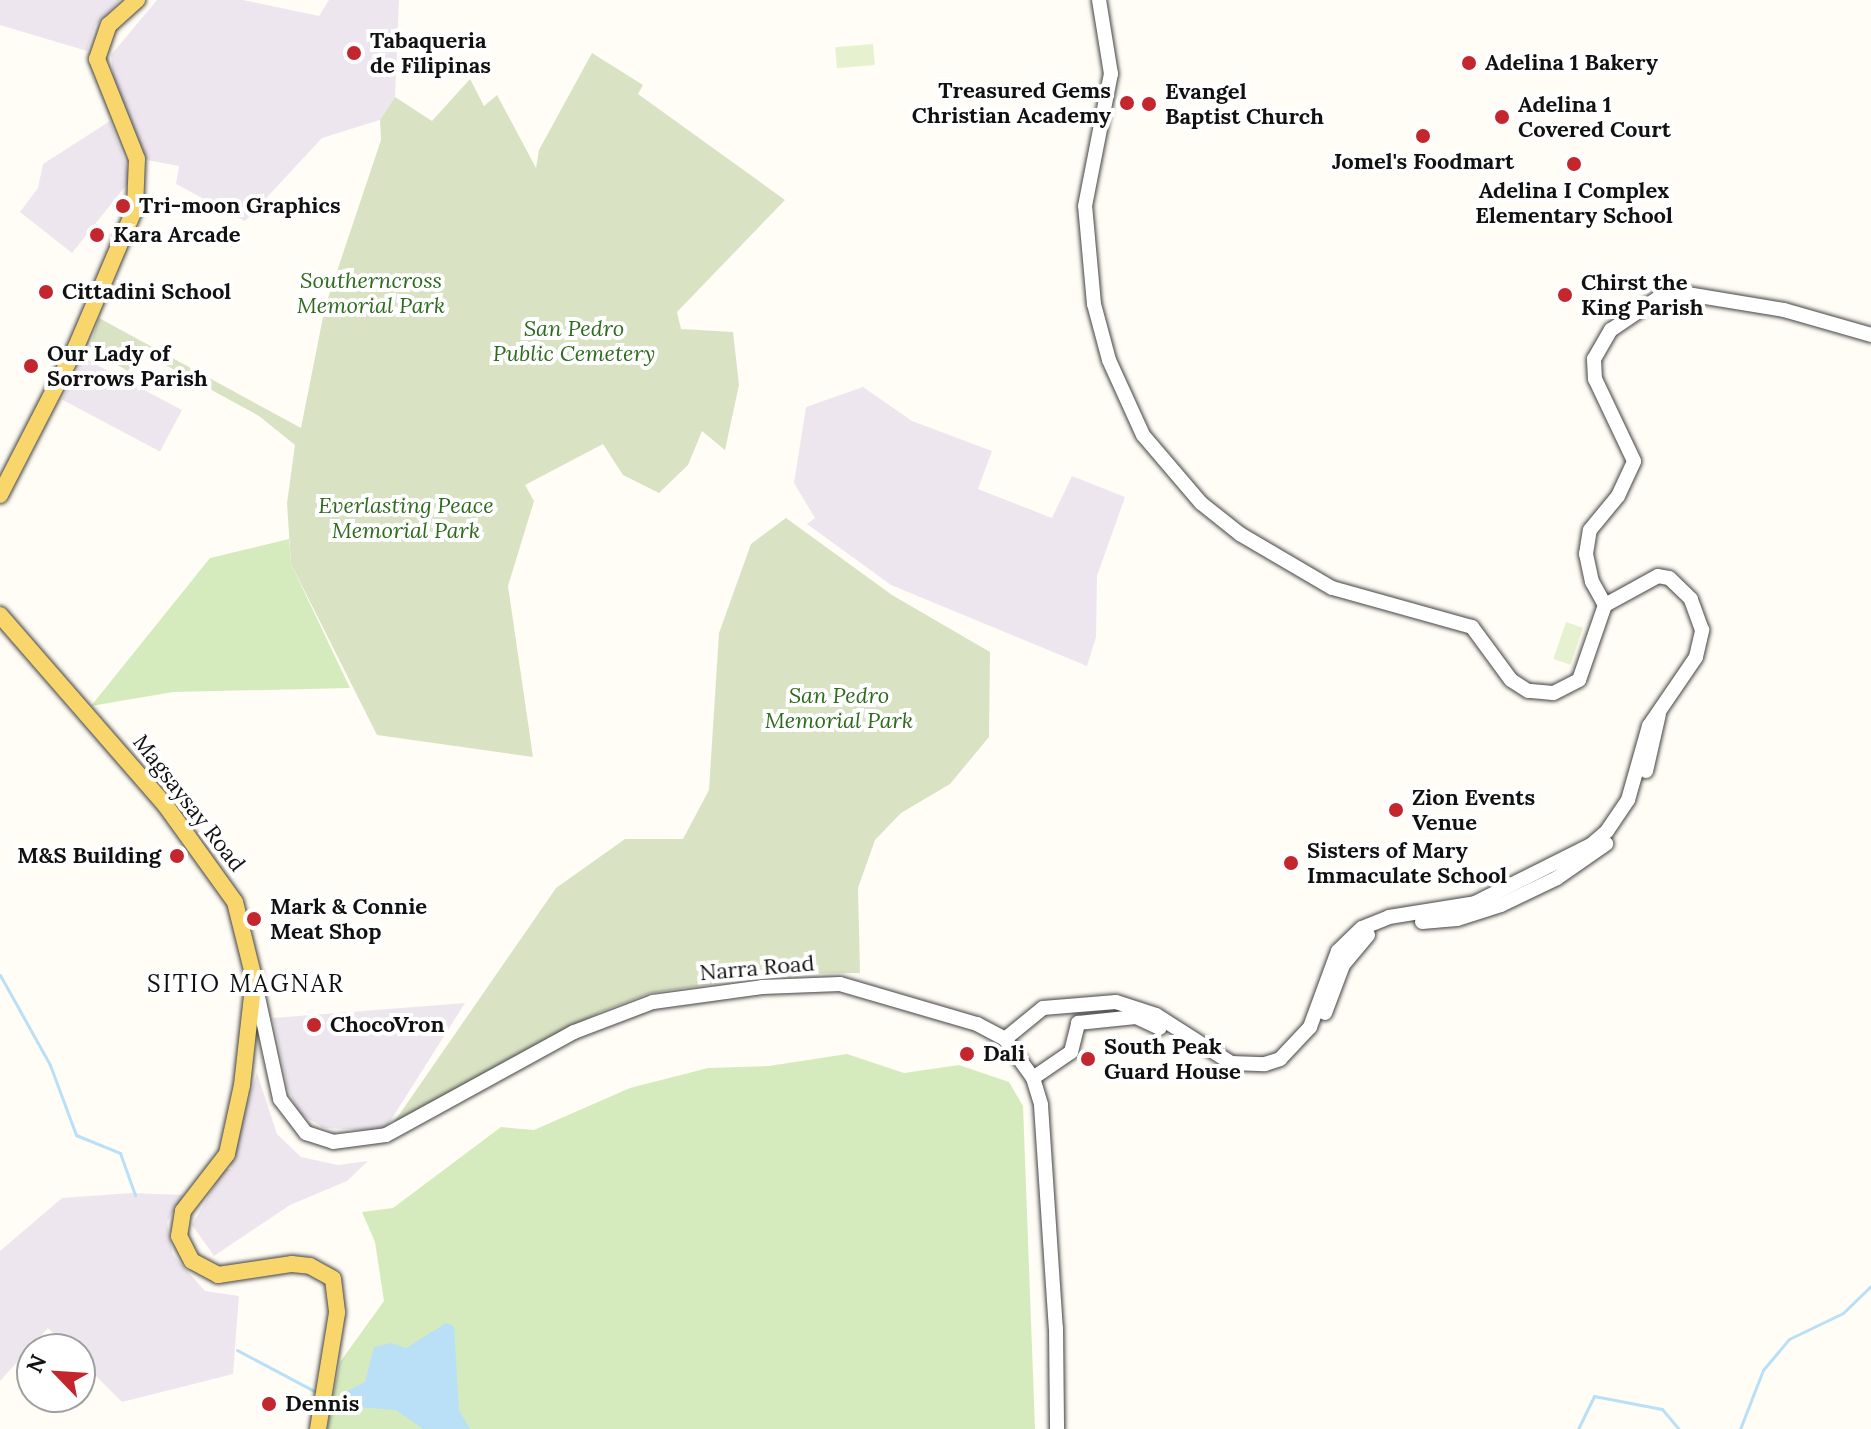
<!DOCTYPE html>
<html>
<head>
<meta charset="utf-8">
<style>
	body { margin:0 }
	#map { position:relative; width:1871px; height:1429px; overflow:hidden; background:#fffdf5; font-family:Lora,serif }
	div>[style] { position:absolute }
	.industrial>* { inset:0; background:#eee6ef; transform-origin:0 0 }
	.green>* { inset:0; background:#d5ebbd }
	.cemetery>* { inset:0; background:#d9e3c4 }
	.pitch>* { inset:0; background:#e6f2cf; transform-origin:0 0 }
	.water>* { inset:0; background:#b9e0f7 }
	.stream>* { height:3px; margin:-1.5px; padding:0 1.5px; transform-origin:1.5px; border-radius:1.5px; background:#b9e0f7 }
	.roads { filter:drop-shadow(0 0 2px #444) drop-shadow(0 0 2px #444) }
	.minor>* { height:14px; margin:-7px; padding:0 7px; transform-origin:7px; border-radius:7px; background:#fff }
	.major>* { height:16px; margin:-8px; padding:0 8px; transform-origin:8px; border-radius:8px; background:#f9d66b }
	.dots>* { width:22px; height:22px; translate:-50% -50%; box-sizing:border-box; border:4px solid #fff; border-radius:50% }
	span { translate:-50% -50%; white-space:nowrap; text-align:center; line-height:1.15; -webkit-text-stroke:8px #fff; paint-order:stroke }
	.poi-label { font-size:22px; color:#111; font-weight:700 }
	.left { translate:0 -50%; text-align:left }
	.right { translate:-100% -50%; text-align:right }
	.park-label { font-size:22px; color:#2f6b1f; font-style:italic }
	.street-label { font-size:22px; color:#111 }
	.neighbourhood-label { font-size:24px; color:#111; letter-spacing:2px }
	.north { position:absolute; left:16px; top:1333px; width:80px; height:80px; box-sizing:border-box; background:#fff; border:2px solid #a0a0a0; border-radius:50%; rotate:295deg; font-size:22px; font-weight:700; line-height:32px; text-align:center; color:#111 }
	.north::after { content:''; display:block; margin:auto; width:28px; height:36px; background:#c4262e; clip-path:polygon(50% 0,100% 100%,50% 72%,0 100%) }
</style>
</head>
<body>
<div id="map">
	<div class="industrial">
		<div style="clip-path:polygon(0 0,120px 0,95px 26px,87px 51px,0 25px)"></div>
		<div style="clip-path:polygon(157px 0,243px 0,319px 16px,329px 0,399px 0,395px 97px,380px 120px,322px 138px,245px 221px,176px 184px,179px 166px,146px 160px,114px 83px,111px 55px)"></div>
		<div style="clip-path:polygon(110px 121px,131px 179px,72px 253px,20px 212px,38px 188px,43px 164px)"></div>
		<div style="left:84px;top:358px;width:111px;height:47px;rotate:28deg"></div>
		<div style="clip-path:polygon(863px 387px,912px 421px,992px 451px,978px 489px,1052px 518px,1072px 476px,1125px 497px,1097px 576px,1096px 637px,1087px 666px,891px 585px,807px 524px,815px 518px,794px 483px,806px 407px)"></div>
		<div style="clip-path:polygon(465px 1003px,384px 1131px,324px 1128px,299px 1113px,288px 1089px,273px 1018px)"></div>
		<div style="clip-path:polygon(257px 1073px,277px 1134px,301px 1157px,338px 1165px,368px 1161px,347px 1181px,290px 1205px,214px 1256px,192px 1225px,224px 1169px,232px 1169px,229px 1161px)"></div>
		<div style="clip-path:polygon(131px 1193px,184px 1195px,167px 1222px,173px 1255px,205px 1291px,239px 1296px,233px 1374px,122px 1402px,80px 1360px,80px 1349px,69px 1349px,48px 1328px,0 1381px,0 1251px,62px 1198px)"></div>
	</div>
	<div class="green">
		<div style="clip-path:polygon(289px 539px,291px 564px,350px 688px,173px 692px,91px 706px,210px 558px)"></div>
		<div style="clip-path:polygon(847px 1054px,904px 1073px,959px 1065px,1009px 1082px,1023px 1106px,1035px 1429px,327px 1429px,340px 1362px,384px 1301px,375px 1242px,362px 1212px,393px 1208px,501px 1127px,534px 1130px,630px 1088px,708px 1068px,769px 1066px)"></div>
	</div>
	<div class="cemetery">
		<div style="clip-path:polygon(592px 53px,643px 85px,638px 94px,785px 200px,677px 312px,681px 329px,733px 332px,739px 385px,725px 450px,702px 431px,688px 465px,659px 493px,623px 475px,603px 444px,525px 485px,534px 501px,508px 586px,533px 757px,377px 735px,291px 564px,287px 503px,295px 445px,259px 416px,140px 351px,128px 371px,89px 349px,99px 318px,301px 428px,325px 307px,381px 140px,380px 120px,395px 97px,432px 121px,470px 79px,484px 106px,497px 95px,536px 168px,539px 150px)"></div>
		<div style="clip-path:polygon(786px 518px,892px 595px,990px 652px,989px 737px,950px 784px,901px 813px,875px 840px,858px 888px,860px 973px,781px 974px,650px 993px,600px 1012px,390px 1128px,556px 888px,625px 839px,683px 839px,709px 790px,719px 633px,751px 544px)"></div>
	</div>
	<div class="pitch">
		<div style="left:873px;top:44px;width:21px;height:38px;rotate:85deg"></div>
		<div style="left:1566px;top:622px;width:18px;height:39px;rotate:19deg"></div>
	</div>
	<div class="water">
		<div style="clip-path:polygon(446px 1323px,454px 1326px,459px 1410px,470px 1429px,423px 1429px,396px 1410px,343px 1406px,343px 1393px,365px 1382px,374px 1347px,391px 1343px,406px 1348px)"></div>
	</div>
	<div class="stream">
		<div style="left:0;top:975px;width:103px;rotate:60.9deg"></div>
		<div style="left:50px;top:1065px;width:75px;rotate:69.6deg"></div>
		<div style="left:76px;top:1135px;width:48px;rotate:22.2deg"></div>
		<div style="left:120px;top:1153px;width:45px;rotate:70.3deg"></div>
		<div style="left:237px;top:1350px;width:92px;rotate:28deg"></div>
		<div style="left:329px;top:1396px;width:16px;rotate:11deg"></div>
		<div style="left:1578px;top:1429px;width:37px;rotate:-64deg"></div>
		<div style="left:1594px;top:1396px;width:69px;rotate:10.8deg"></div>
		<div style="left:1662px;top:1409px;width:26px;rotate:50deg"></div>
		<div style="left:1740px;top:1429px;width:63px;rotate:-68.7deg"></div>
		<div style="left:1763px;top:1370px;width:40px;rotate:-50deg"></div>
		<div style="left:1789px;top:1339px;width:60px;rotate:-25.7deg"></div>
		<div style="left:1843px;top:1313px;width:39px;rotate:-44deg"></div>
	</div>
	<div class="roads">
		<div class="minor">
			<div style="left:1605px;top:605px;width:26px;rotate:-119deg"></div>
			<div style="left:1592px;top:582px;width:29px;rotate:-102deg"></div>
			<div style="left:1586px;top:554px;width:24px;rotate:-81deg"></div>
			<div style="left:1590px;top:530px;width:44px;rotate:-50.5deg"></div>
			<div style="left:1618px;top:496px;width:38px;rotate:-65deg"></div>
			<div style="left:1634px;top:461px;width:91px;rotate:-115.4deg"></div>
			<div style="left:1595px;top:379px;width:20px;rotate:-93deg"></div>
			<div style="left:1594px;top:359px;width:34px;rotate:-60deg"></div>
			<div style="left:1611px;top:330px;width:57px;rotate:-34.2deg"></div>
			<div style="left:1658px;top:298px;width:18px;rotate:-19deg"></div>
			<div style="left:1675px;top:292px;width:110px;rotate:9.4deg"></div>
			<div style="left:1784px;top:310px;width:91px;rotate:16deg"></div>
			<div style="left:1646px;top:771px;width:58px;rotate:-77.2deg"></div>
			<div style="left:1422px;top:922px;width:35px;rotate:-5deg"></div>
			<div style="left:1457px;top:919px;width:46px;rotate:-17.7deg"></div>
			<div style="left:1501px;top:905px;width:62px;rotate:-25.7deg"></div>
			<div style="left:1557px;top:878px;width:60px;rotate:-34.8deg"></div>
			<div style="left:255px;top:983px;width:119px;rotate:77.8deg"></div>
			<div style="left:280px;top:1099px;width:43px;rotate:52.6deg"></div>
			<div style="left:306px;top:1133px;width:28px;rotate:18deg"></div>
			<div style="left:333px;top:1142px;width:53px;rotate:-7.5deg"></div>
			<div style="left:386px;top:1135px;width:214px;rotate:-28.7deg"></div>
			<div style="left:574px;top:1032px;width:85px;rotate:-20.8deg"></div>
			<div style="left:653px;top:1002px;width:110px;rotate:-7.8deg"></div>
			<div style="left:762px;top:987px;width:78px;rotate:-2.2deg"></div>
			<div style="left:840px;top:984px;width:143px;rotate:16.3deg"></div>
			<div style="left:977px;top:1024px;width:32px;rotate:28deg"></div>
			<div style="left:1005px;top:1039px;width:48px;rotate:54.3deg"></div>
			<div style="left:1033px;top:1078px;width:28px;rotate:73deg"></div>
			<div style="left:1041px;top:1105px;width:224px;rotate:86.2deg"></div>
			<div style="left:1056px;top:1328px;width:101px;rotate:89.4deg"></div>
			<div style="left:1325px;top:1013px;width:51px;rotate:-69.4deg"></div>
			<div style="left:1343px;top:965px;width:39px;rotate:-50deg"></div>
			<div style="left:1078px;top:1023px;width:58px;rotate:-5.9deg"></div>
			<div style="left:1136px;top:1017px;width:26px;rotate:25deg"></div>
			<div style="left:1005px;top:1039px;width:49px;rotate:-39.2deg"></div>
			<div style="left:1043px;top:1008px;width:73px;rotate:-4.7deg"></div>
			<div style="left:1116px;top:1002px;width:42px;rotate:18deg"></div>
			<div style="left:1156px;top:1015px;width:89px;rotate:32.6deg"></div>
			<div style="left:1231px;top:1063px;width:34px;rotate:2deg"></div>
			<div style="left:1265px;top:1064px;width:16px;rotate:-18deg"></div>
			<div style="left:1280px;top:1059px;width:44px;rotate:-46.8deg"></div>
			<div style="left:1310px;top:1027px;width:81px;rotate:-69.8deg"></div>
			<div style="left:1338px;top:951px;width:33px;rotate:-44deg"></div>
			<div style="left:1362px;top:928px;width:29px;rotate:-22deg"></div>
			<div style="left:1389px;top:917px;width:87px;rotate:-9.2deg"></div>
			<div style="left:1475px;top:903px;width:130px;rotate:-26.6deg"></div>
			<div style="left:1591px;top:845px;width:21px;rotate:-41deg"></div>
			<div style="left:1607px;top:831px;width:37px;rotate:-56deg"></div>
			<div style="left:1628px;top:800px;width:77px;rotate:-74.2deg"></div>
			<div style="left:1649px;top:726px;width:83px;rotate:-55.7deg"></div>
			<div style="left:1696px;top:657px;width:28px;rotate:-77deg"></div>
			<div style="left:1702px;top:630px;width:33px;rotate:-110deg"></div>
			<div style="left:1691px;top:599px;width:30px;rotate:-136deg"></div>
			<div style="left:1669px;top:578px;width:11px;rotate:-170deg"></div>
			<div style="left:1658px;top:576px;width:60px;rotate:151.3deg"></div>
			<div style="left:1605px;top:605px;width:79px;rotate:109.1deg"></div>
			<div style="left:1579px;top:680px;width:29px;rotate:153deg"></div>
			<div style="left:1553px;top:693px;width:25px;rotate:-175deg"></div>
			<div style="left:1528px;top:691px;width:20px;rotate:-147deg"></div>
			<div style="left:1511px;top:680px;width:66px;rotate:-126.3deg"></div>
			<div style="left:1472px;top:627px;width:145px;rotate:-164.4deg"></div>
			<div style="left:1332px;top:588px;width:107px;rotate:-149.6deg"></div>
			<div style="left:1240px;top:534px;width:50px;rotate:-141.5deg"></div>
			<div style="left:1201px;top:503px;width:89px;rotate:-130.5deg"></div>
			<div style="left:1143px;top:435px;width:82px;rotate:-114.4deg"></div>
			<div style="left:1109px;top:360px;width:58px;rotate:-105deg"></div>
			<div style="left:1094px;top:304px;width:98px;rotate:-95.2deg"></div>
			<div style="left:1085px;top:206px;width:135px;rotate:-78.9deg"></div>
			<div style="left:1111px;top:74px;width:75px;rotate:-99.2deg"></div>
			<div style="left:1033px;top:1078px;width:46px;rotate:-34.4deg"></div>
			<div style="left:1071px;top:1052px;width:30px;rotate:-76deg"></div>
		</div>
		<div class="major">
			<div style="left:0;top:495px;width:166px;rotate:-62.8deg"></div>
			<div style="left:76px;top:347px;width:151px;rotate:-67deg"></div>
			<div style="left:135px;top:208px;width:49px;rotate:-87.7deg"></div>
			<div style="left:137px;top:159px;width:108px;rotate:-111.8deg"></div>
			<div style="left:97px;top:59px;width:36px;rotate:-71deg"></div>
			<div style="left:109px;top:25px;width:38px;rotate:-42deg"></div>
			<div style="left:0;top:615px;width:253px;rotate:49deg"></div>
			<div style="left:166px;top:806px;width:118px;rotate:54.3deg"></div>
			<div style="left:235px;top:902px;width:78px;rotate:76deg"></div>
			<div style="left:254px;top:978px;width:108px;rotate:96.4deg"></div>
			<div style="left:242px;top:1085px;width:71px;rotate:102.3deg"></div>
			<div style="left:227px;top:1154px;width:72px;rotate:127.7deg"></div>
			<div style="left:183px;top:1211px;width:25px;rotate:99deg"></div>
			<div style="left:179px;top:1236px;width:28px;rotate:63deg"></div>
			<div style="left:192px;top:1261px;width:30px;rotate:28deg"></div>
			<div style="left:218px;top:1275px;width:75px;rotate:-8.5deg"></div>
			<div style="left:292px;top:1264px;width:18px;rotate:6deg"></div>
			<div style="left:310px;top:1266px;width:26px;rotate:29deg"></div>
			<div style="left:333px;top:1279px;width:34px;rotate:83deg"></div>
			<div style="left:337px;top:1313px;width:118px;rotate:99.3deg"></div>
		</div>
	</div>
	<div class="dots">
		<div style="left:354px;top:53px;background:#c4262e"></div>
		<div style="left:1469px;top:63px;background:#c4262e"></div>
		<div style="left:1127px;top:103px;background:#c4262e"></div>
		<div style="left:1149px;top:104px;background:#c4262e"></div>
		<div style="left:1502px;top:117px;background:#c4262e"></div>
		<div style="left:1423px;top:136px;background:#c4262e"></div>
		<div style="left:1574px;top:164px;background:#c4262e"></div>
		<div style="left:123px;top:206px;background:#c4262e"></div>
		<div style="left:97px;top:235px;background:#c4262e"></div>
		<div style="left:46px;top:292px;background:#c4262e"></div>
		<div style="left:1565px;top:295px;background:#c4262e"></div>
		<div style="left:31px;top:366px;background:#c4262e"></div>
		<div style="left:1396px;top:810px;background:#c4262e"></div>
		<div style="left:177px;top:856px;background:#c4262e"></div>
		<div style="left:1291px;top:863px;background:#c4262e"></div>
		<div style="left:254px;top:919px;background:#c4262e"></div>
		<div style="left:314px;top:1025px;background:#c4262e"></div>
		<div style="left:967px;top:1054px;background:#c4262e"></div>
		<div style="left:1088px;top:1059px;background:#c4262e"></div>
		<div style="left:269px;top:1404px;background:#c4262e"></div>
	</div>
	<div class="poi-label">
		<span class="left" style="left:370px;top:53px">Tabaqueria<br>de Filipinas</span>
		<span class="left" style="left:1485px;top:63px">Adelina 1 Bakery</span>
		<span class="right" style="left:1111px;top:103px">Treasured Gems<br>Christian Academy</span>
		<span class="left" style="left:1165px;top:104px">Evangel<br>Baptist Church</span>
		<span class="left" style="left:1518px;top:117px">Adelina 1<br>Covered Court</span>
		<span style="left:1423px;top:162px">Jomel's Foodmart</span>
		<span style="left:1574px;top:203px">Adelina I Complex<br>Elementary School</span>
		<span class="left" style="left:139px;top:206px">Tri-moon Graphics</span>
		<span class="left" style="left:113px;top:235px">Kara Arcade</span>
		<span class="left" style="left:1581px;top:295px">Chirst the<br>King Parish</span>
		<span class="left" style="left:62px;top:292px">Cittadini School</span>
		<span class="left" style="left:47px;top:366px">Our Lady of<br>Sorrows Parish</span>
		<span class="left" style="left:1412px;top:810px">Zion Events<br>Venue</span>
		<span class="left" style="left:1307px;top:863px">Sisters of Mary<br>Immaculate School</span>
		<span class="right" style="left:161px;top:856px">M&amp;S Building</span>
		<span class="left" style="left:270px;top:919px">Mark &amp; Connie<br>Meat Shop</span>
		<span class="left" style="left:330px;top:1025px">ChocoVron</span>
		<span class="left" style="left:1104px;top:1059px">South Peak<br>Guard House</span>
		<span class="left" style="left:983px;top:1054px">Dali</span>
		<span class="left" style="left:285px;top:1404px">Dennis</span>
	</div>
	<div class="park-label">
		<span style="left:371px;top:293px">Southerncross<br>Memorial Park</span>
		<span style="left:574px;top:341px">San Pedro<br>Public Cemetery</span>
		<span style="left:406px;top:518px">Everlasting Peace<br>Memorial Park</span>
		<span style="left:839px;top:708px">San Pedro<br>Memorial Park</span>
	</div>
	<div class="street-label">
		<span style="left:189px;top:803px;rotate:52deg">Magsaysay Road</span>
		<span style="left:757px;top:968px;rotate:-5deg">Narra Road</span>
	</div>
	<div class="neighbourhood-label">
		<span style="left:246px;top:984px">SITIO MAGNAR</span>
	</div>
	<div class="north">N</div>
</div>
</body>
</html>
